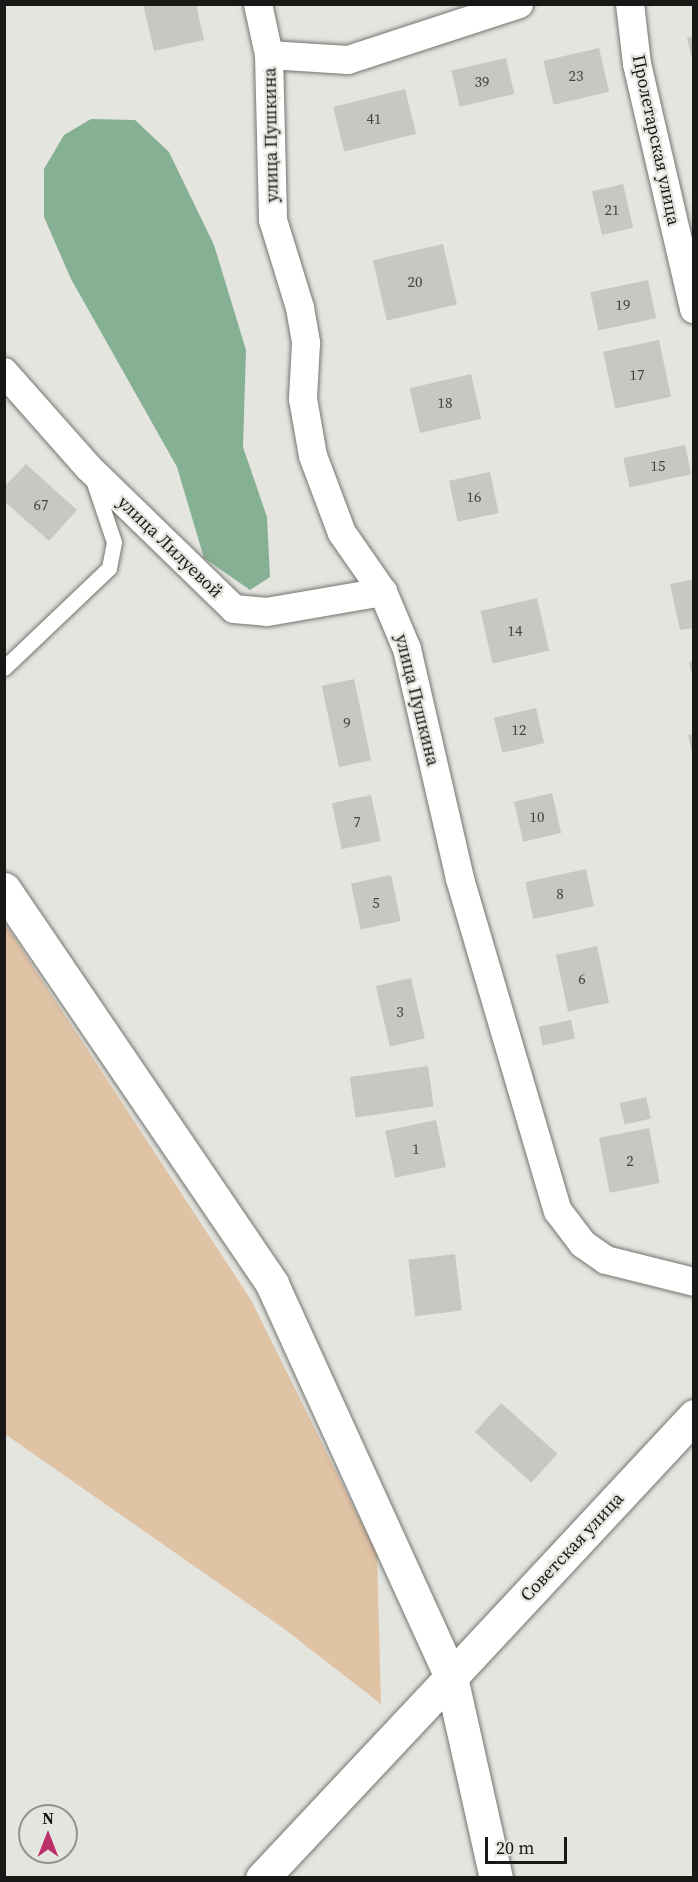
<!DOCTYPE html>
<html>
<head>
<meta charset="utf-8">
<style>
	body { margin:0 }
	#map { position:relative; width:698px; height:1882px; overflow:hidden; background:#e4e5df; font-family:"Source Serif 4",serif }
	div>[style] { position:absolute }
	.green>* { inset:0; background:#e0c2a5 }
	.water>* { inset:0; background:#86b094 }
	.building>* { inset:0; background:#c9c7c2; transform-origin:0 0 }
	.roads { filter:drop-shadow(0 0 2px #747570) drop-shadow(0 0 2px #747570) }
	.service>* { height:15px; margin:-7.5px; padding:0 7.5px; transform-origin:7.5px; border-radius:7.5px; background:#fff }
	.minor>* { height:28px; margin:-14px; padding:0 14px; transform-origin:14px; border-radius:14px; background:#fff }
	.tertiary>* { height:33px; margin:-16.5px; padding:0 16.5px; transform-origin:16.5px; border-radius:16.5px; background:#fff }
	.secondary>* { height:33px; margin:-16.5px; padding:0 16.5px; transform-origin:16.5px; border-radius:16.5px; background:#fff }
	.primary>* { height:33px; margin:-16.5px; padding:0 16.5px; transform-origin:16.5px; border-radius:16.5px; background:#fff }
	span { translate:-50% -50%; white-space:nowrap; text-align:center; line-height:1.15; -webkit-text-stroke:4.5px #e4e5df; paint-order:stroke }
	.number-label { font-size:15px; color:#444441 }
	.number-label span { -webkit-text-stroke-width:0 }
	.street-label { font-size:18px; color:#181816 }
	.frame { position:absolute; inset:0; border:6px solid #181816; pointer-events:none }
	.north { position:absolute; left:18px; top:1804px; width:60px; height:60px; box-sizing:border-box; background:#e4e5df; border:2px solid #92938f; border-radius:50%; rotate:0deg; font-size:16px; font-weight:700; line-height:24px; text-align:center; color:#181816 }
	.north::after { content:''; display:block; margin:auto; width:21px; height:27px; background:#b92f6b; clip-path:polygon(50% 0,100% 100%,50% 72%,0 100%) }
	.scale { position:absolute; left:485px; top:1837px; width:82px; height:27px; box-sizing:border-box; border:3px solid #181816; border-top:0; padding-left:8px; font-size:18px; line-height:21px; white-space:nowrap; color:#181816; -webkit-text-stroke:4px #e4e5df; paint-order:stroke }
</style>
</head>
<body>
<div id="map">
	<div class="green">
		<div style="clip-path:polygon(4px 922px,251px 1300px,377px 1554px,381px 1704px,283px 1628px,5px 1434px)"></div>
	</div>
	<div class="water">
		<div style="clip-path:polygon(91px 119px,135px 120px,169px 152px,214px 245px,246px 350px,243px 447px,267px 517px,270px 577px,250px 590px,204px 558px,177px 467px,71px 279px,44px 217px,44px 169px,64px 135px)"></div>
	</div>
	<div class="building">
		<div style="clip-path:polygon(143px 4px,196px 4px,204px 40px,154px 51px)"></div>
		<div style="clip-path:polygon(694px 37px,694px 63px,693px 63px,687px 38px)"></div>
		<div style="left:599px;top:48px;width:45px;height:57px;rotate:77deg"></div>
		<div style="left:506px;top:58px;width:37px;height:56px;rotate:77deg"></div>
		<div style="left:405px;top:89px;width:46px;height:74px;rotate:76deg"></div>
		<div style="left:623px;top:184px;width:45px;height:32px;rotate:77deg"></div>
		<div style="left:443px;top:244px;width:62px;height:72px;rotate:77deg"></div>
		<div style="left:648px;top:280px;width:39px;height:59px;rotate:78deg"></div>
		<div style="left:659px;top:340px;width:58px;height:57px;rotate:78deg"></div>
		<div style="left:471px;top:374px;width:46px;height:63px;rotate:77deg"></div>
		<div style="left:685px;top:445px;width:30px;height:63px;rotate:78deg"></div>
		<div style="clip-path:polygon(26px 464px,77px 510px,49px 541px,4px 501px,4px 487px)"></div>
		<div style="left:490px;top:472px;width:42px;height:42px;rotate:78deg"></div>
		<div style="clip-path:polygon(694px 579px,694px 628px,680px 630px,670px 584px)"></div>
		<div style="left:537px;top:598px;width:54px;height:58px;rotate:77deg"></div>
		<div style="clip-path:polygon(694px 661px,694px 678px,693px 678px,689px 662px)"></div>
		<div style="left:354px;top:679px;width:83px;height:33px;rotate:78deg"></div>
		<div style="left:536px;top:708px;width:36px;height:43px;rotate:77deg"></div>
		<div style="clip-path:polygon(694px 734px,694px 756px,693px 756px,688px 735px)"></div>
		<div style="left:552px;top:793px;width:41px;height:39px;rotate:77deg"></div>
		<div style="left:371px;top:795px;width:47px;height:40px;rotate:78deg"></div>
		<div style="left:586px;top:869px;width:38px;height:62px;rotate:78deg"></div>
		<div style="left:391px;top:875px;width:47px;height:41px;rotate:78deg"></div>
		<div style="left:597px;top:946px;width:58px;height:42px;rotate:78deg"></div>
		<div style="left:411px;top:978px;width:62px;height:36px;rotate:77deg"></div>
		<div style="left:571px;top:1020px;width:19px;height:33px;rotate:78deg"></div>
		<div style="left:428px;top:1066px;width:41px;height:79px;rotate:82deg"></div>
		<div style="left:646px;top:1097px;width:22px;height:27px;rotate:77deg"></div>
		<div style="left:436px;top:1120px;width:48px;height:52px;rotate:78deg"></div>
		<div style="left:649px;top:1128px;width:56px;height:51px;rotate:79deg"></div>
		<div style="left:455px;top:1254px;width:57px;height:47px;rotate:83deg"></div>
		<div style="left:501px;top:1403px;width:76px;height:39px;rotate:42deg"></div>
	</div>
	<div class="roads">
		<div class="service">
			<div style="left:4px;top:668px;width:145px;rotate:-43.6deg"></div>
			<div style="left:109px;top:568px;width:26px;rotate:-79deg"></div>
			<div style="left:114px;top:542px;width:65px;rotate:-108.7deg"></div>
		</div>
		<div class="minor">
			<div style="left:258px;top:4px;width:52px;rotate:77.8deg"></div>
			<div style="left:269px;top:55px;width:165px;rotate:88.6deg"></div>
			<div style="left:273px;top:220px;width:92px;rotate:72.9deg"></div>
			<div style="left:300px;top:308px;width:36px;rotate:80deg"></div>
			<div style="left:306px;top:343px;width:56px;rotate:93.1deg"></div>
			<div style="left:303px;top:399px;width:58px;rotate:80deg"></div>
			<div style="left:313px;top:456px;width:82px;rotate:69.4deg"></div>
			<div style="left:342px;top:533px;width:72px;rotate:55.2deg"></div>
			<div style="left:383px;top:592px;width:62px;rotate:67.2deg"></div>
			<div style="left:407px;top:649px;width:236px;rotate:77deg"></div>
			<div style="left:460px;top:879px;width:346px;rotate:73.6deg"></div>
			<div style="left:558px;top:1211px;width:41px;rotate:52.9deg"></div>
			<div style="left:583px;top:1244px;width:28px;rotate:35deg"></div>
			<div style="left:606px;top:1260px;width:91px;rotate:14deg"></div>
			<div style="left:630px;top:4px;width:60px;rotate:83.3deg"></div>
			<div style="left:637px;top:64px;width:252px;rotate:76.9deg"></div>
			<div style="left:269px;top:55px;width:79px;rotate:3.6deg"></div>
			<div style="left:348px;top:60px;width:180px;rotate:-18.1deg"></div>
			<div style="left:4px;top:372px;width:128px;rotate:48.5deg"></div>
			<div style="left:89px;top:468px;width:202px;rotate:44.2deg"></div>
			<div style="left:234px;top:609px;width:33px;rotate:5deg"></div>
			<div style="left:267px;top:612px;width:118px;rotate:-9.8deg"></div>
		</div>
		<div class="tertiary">
			<div style="left:451px;top:1677px;width:206px;rotate:77.4deg"></div>
		</div>
		<div class="secondary">
			<div style="left:451px;top:1677px;width:357px;rotate:-47deg"></div>
		</div>
		<div class="primary">
			<div style="left:4px;top:889px;width:477px;rotate:55.8deg"></div>
			<div style="left:272px;top:1284px;width:432px;rotate:65.5deg"></div>
			<div style="left:451px;top:1677px;width:276px;rotate:133.2deg"></div>
		</div>
	</div>
	<div class="number-label">
		<span style="left:576px;top:76px">23</span>
		<span style="left:482px;top:82px">39</span>
		<span style="left:374px;top:119px">41</span>
		<span style="left:612px;top:210px">21</span>
		<span style="left:415px;top:282px">20</span>
		<span style="left:623px;top:305px">19</span>
		<span style="left:637px;top:375px">17</span>
		<span style="left:445px;top:403px">18</span>
		<span style="left:658px;top:466px">15</span>
		<span style="left:474px;top:497px">16</span>
		<span style="left:41px;top:505px">67</span>
		<span style="left:515px;top:631px">14</span>
		<span style="left:347px;top:723px">9</span>
		<span style="left:519px;top:730px">12</span>
		<span style="left:537px;top:817px">10</span>
		<span style="left:357px;top:822px">7</span>
		<span style="left:560px;top:894px">8</span>
		<span style="left:376px;top:903px">5</span>
		<span style="left:582px;top:979px">6</span>
		<span style="left:400px;top:1012px">3</span>
		<span style="left:416px;top:1149px">1</span>
		<span style="left:630px;top:1161px">2</span>
	</div>
	<div class="street-label">
		<span style="left:271px;top:135px;rotate:-91deg">улица Пушкина</span>
		<span style="left:656px;top:140px;rotate:78deg">Пролетарская улица</span>
		<span style="left:170px;top:547px;rotate:44deg">улица Лилуевой</span>
		<span style="left:417px;top:700px;rotate:76deg">улица Пушкина</span>
		<span style="left:572px;top:1547px;rotate:-47deg">Советская улица</span>
	</div>
	<div class="frame"></div>
	<div class="north">N</div>
	<div class="scale">20 m</div>
</div>
</body>
</html>
